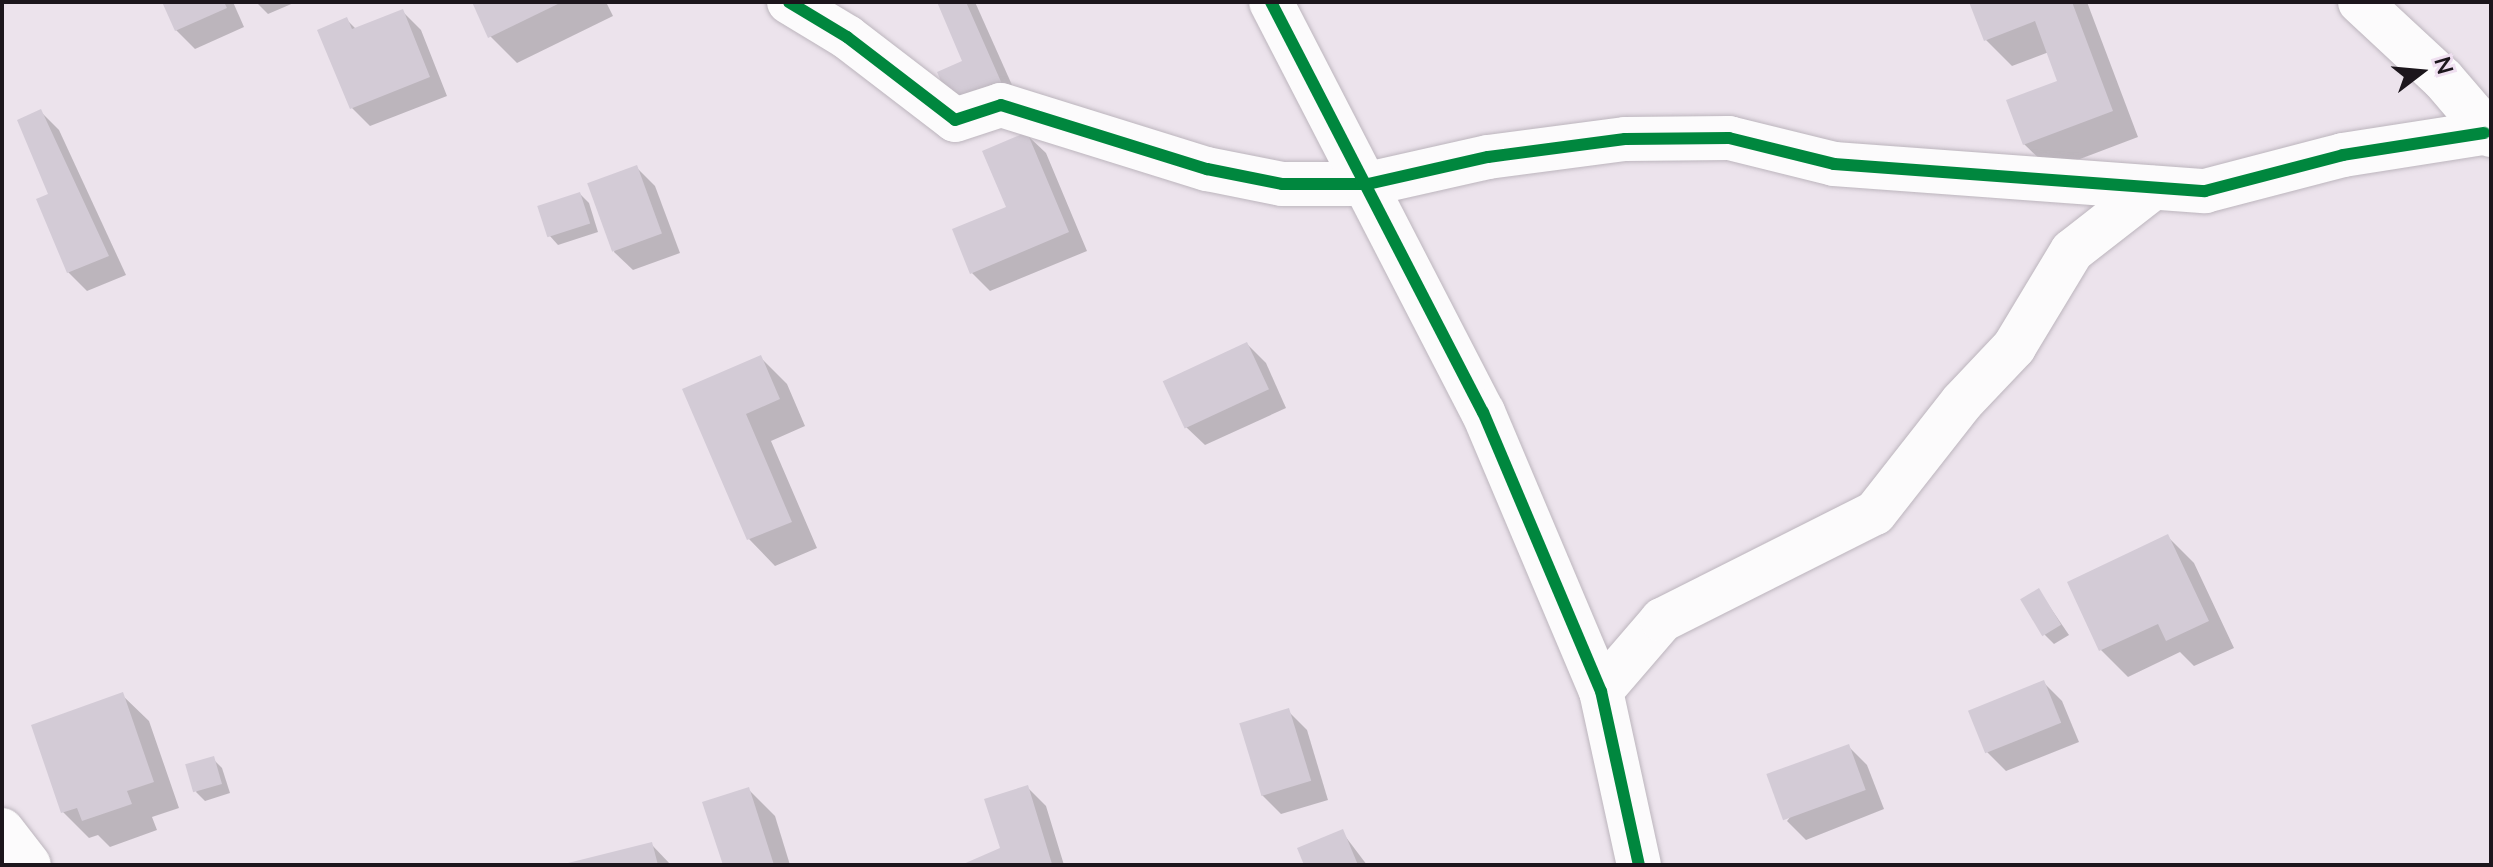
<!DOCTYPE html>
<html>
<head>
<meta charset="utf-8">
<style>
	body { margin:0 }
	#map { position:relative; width:2493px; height:867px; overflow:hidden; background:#ece3ec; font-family:Lato,sans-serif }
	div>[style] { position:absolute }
	.shadow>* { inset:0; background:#0003 }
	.building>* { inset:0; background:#d3cbd6; transform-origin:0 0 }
	.roads { filter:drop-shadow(0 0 2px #bcb5bd) drop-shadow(0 0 2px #bcb5bd) }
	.street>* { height:44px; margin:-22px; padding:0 22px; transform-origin:22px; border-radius:22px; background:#fcfbfc }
	.cycleway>* { height:12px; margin:-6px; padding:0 6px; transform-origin:6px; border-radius:6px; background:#00873e }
	span { translate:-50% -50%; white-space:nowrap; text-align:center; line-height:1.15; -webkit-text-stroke:6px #efdff0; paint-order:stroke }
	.frame { position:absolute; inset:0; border:4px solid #1c161c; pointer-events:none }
	.north { position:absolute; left:2381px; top:32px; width:80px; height:80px; -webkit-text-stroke:6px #efdff0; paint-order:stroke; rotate:74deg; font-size:22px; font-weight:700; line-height:32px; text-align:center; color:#1c161c }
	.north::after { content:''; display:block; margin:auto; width:28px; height:36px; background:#1c161c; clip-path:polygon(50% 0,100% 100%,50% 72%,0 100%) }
</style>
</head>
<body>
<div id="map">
	<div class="shadow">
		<div style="clip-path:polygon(164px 2px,233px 2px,244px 27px,195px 49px,176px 30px)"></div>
		<div style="clip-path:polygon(256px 2px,296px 2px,268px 14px)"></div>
		<div style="clip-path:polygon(474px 2px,606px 2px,613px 16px,517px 63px,490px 36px)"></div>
		<div style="clip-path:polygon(939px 2px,975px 2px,1020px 103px,965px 62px)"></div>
		<div style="clip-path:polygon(1975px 2px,2087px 2px,2138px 137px,2051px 170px,2024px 144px,2060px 82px,2049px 52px,2012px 66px,1986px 40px)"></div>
		<div style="clip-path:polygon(402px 11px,421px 30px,447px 96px,370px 126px,352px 108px,347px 20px,357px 30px)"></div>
		<div style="clip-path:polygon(40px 111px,59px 130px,126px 275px,87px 291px,68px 272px,50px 195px)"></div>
		<div style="clip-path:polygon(1027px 135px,1046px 153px,1087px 251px,990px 291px,972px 273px,1008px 208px)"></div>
		<div style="clip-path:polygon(636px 167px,655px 186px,680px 253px,633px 270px,614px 252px)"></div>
		<div style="clip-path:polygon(580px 194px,589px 203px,598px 232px,558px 245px,549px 235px)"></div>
		<div style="clip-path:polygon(1247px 344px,1266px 363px,1286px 408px,1205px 445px,1186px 427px)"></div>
		<div style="clip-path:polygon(761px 358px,787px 384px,805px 426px,771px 441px,817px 548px,775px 566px,749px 539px,685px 390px)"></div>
		<div style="clip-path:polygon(2168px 537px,2194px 563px,2234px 648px,2194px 666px,2180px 652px,2128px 677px,2101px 650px,2069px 583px)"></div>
		<div style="clip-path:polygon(2039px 591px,2069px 635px,2054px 644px,2045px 635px)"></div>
		<div style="clip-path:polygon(2043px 682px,2062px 701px,2079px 742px,2006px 771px,1987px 752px)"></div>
		<div style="clip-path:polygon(122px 695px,149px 721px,179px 808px,152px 817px,157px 830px,110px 847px,98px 835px,89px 838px,63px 812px)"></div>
		<div style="clip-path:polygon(1288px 711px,1307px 730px,1328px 800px,1281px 814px,1262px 795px)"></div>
		<div style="clip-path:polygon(1848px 746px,1867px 765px,1884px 809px,1806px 840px,1787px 821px)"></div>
		<div style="clip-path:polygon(213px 759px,222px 768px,230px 793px,205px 801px,196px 792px)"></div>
		<div style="clip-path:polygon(1027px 787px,1046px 806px,1064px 865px,963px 865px,1002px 850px)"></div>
		<div style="clip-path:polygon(748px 789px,775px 816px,790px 865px,725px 865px)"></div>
		<div style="clip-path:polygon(1342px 832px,1367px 865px,1306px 865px)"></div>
		<div style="clip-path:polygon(651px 844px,671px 865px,569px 865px)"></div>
	</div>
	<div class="building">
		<div style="clip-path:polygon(162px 2px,224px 2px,227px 8px,175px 31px)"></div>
		<div style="clip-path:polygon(472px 2px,562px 2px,488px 38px)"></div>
		<div style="clip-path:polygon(937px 2px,966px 2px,1002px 84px,952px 107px,937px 72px,962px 61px)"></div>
		<div style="clip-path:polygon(1969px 2px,2072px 2px,2113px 111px,2023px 145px,2006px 100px,2057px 81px,2035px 21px,1984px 41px)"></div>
		<div style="clip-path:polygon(403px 9px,430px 77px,350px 109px,317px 30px,347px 17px,352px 29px)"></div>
		<div style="clip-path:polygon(41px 109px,109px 256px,67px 273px,36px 199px,48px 194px,17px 120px)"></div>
		<div style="clip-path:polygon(1027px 132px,1069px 232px,970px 274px,952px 229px,1006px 207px,982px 151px)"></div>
		<div style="left:637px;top:165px;width:73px;height:53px;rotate:70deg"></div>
		<div style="left:580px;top:192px;width:33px;height:45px;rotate:72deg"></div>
		<div style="left:1247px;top:342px;width:52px;height:93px;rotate:65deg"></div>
		<div style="clip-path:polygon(761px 355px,780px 399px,746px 414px,792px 522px,747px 540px,682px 389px)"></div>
		<div style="clip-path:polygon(2168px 534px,2209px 621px,2166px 641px,2158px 624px,2099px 651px,2067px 582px)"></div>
		<div style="left:2039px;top:588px;width:43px;height:22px;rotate:59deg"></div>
		<div style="left:2044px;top:680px;width:46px;height:82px;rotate:68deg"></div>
		<div style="clip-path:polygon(123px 692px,154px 782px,127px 791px,132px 804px,82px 821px,77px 808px,61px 813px,31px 725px)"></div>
		<div style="left:1289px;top:708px;width:76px;height:52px;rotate:73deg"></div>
		<div style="left:1849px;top:744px;width:49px;height:88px;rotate:70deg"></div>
		<div style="left:214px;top:756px;width:29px;height:30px;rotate:74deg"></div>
		<div style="clip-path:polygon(1028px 785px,1052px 864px,961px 865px,1000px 848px,984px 799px)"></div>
		<div style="clip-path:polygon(749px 787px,774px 865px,723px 865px,702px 802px)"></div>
		<div style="clip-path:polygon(1343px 829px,1358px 865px,1304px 865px,1297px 848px)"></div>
		<div style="clip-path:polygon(652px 842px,658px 865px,564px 865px,564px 864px)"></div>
	</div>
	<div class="roads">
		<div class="street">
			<div style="left:789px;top:2px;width:68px;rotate:31.1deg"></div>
			<div style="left:847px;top:37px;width:136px;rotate:37.5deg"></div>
			<div style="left:955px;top:120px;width:48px;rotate:-18.1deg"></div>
			<div style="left:1001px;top:105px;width:216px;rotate:17.3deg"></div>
			<div style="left:1207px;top:169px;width:76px;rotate:11.3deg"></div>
			<div style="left:1282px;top:184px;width:86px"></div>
			<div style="left:1368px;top:184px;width:123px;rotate:-12.7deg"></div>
			<div style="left:1488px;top:157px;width:138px;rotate:-7.5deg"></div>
			<div style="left:1625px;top:139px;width:104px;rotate:-0.6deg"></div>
			<div style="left:1729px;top:138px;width:108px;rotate:13.9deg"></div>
			<div style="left:1834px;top:164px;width:372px;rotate:4.2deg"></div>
			<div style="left:2205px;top:191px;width:143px;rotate:-14.6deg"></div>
			<div style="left:2343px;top:155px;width:143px;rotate:-8.9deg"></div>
			<div style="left:1271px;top:2px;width:462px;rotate:62.7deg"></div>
			<div style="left:1483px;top:412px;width:303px;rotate:67.1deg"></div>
			<div style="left:1601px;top:691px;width:178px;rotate:77.7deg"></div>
			<div style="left:2360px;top:2px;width:113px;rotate:42.9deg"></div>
			<div style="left:2443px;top:79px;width:74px;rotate:49.4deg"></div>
			<div style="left:1601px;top:691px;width:94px;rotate:-49.3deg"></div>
			<div style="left:1662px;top:620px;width:238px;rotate:-26.7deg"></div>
			<div style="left:1875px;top:513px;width:141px;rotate:-51.9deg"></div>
			<div style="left:1962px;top:402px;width:76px;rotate:-46.6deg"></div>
			<div style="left:2014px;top:347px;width:112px;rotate:-58.9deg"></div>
			<div style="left:2072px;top:251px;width:103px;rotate:-37.9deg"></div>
			<div style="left:2px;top:830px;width:44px;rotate:52.4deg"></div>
		</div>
	</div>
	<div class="cycleway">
		<div style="left:789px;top:2px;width:68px;rotate:31.1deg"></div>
		<div style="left:847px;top:37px;width:136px;rotate:37.5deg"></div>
		<div style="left:955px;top:120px;width:48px;rotate:-18.1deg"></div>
		<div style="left:1001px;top:105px;width:216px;rotate:17.3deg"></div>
		<div style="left:1207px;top:169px;width:76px;rotate:11.3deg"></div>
		<div style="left:1282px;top:184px;width:86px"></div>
		<div style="left:1368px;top:184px;width:123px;rotate:-12.7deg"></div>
		<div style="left:1488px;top:157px;width:138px;rotate:-7.5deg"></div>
		<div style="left:1625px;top:139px;width:104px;rotate:-0.6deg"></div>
		<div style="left:1729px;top:138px;width:108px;rotate:13.9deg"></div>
		<div style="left:1834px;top:164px;width:372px;rotate:4.2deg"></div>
		<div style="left:2205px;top:191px;width:143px;rotate:-14.6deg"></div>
		<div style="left:2343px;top:155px;width:143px;rotate:-8.9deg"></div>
		<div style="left:1271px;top:2px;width:462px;rotate:62.7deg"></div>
		<div style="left:1483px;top:412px;width:303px;rotate:67.1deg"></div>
		<div style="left:1601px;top:691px;width:178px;rotate:77.7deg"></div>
	</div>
	<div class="frame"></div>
	<div class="north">N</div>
</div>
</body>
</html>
